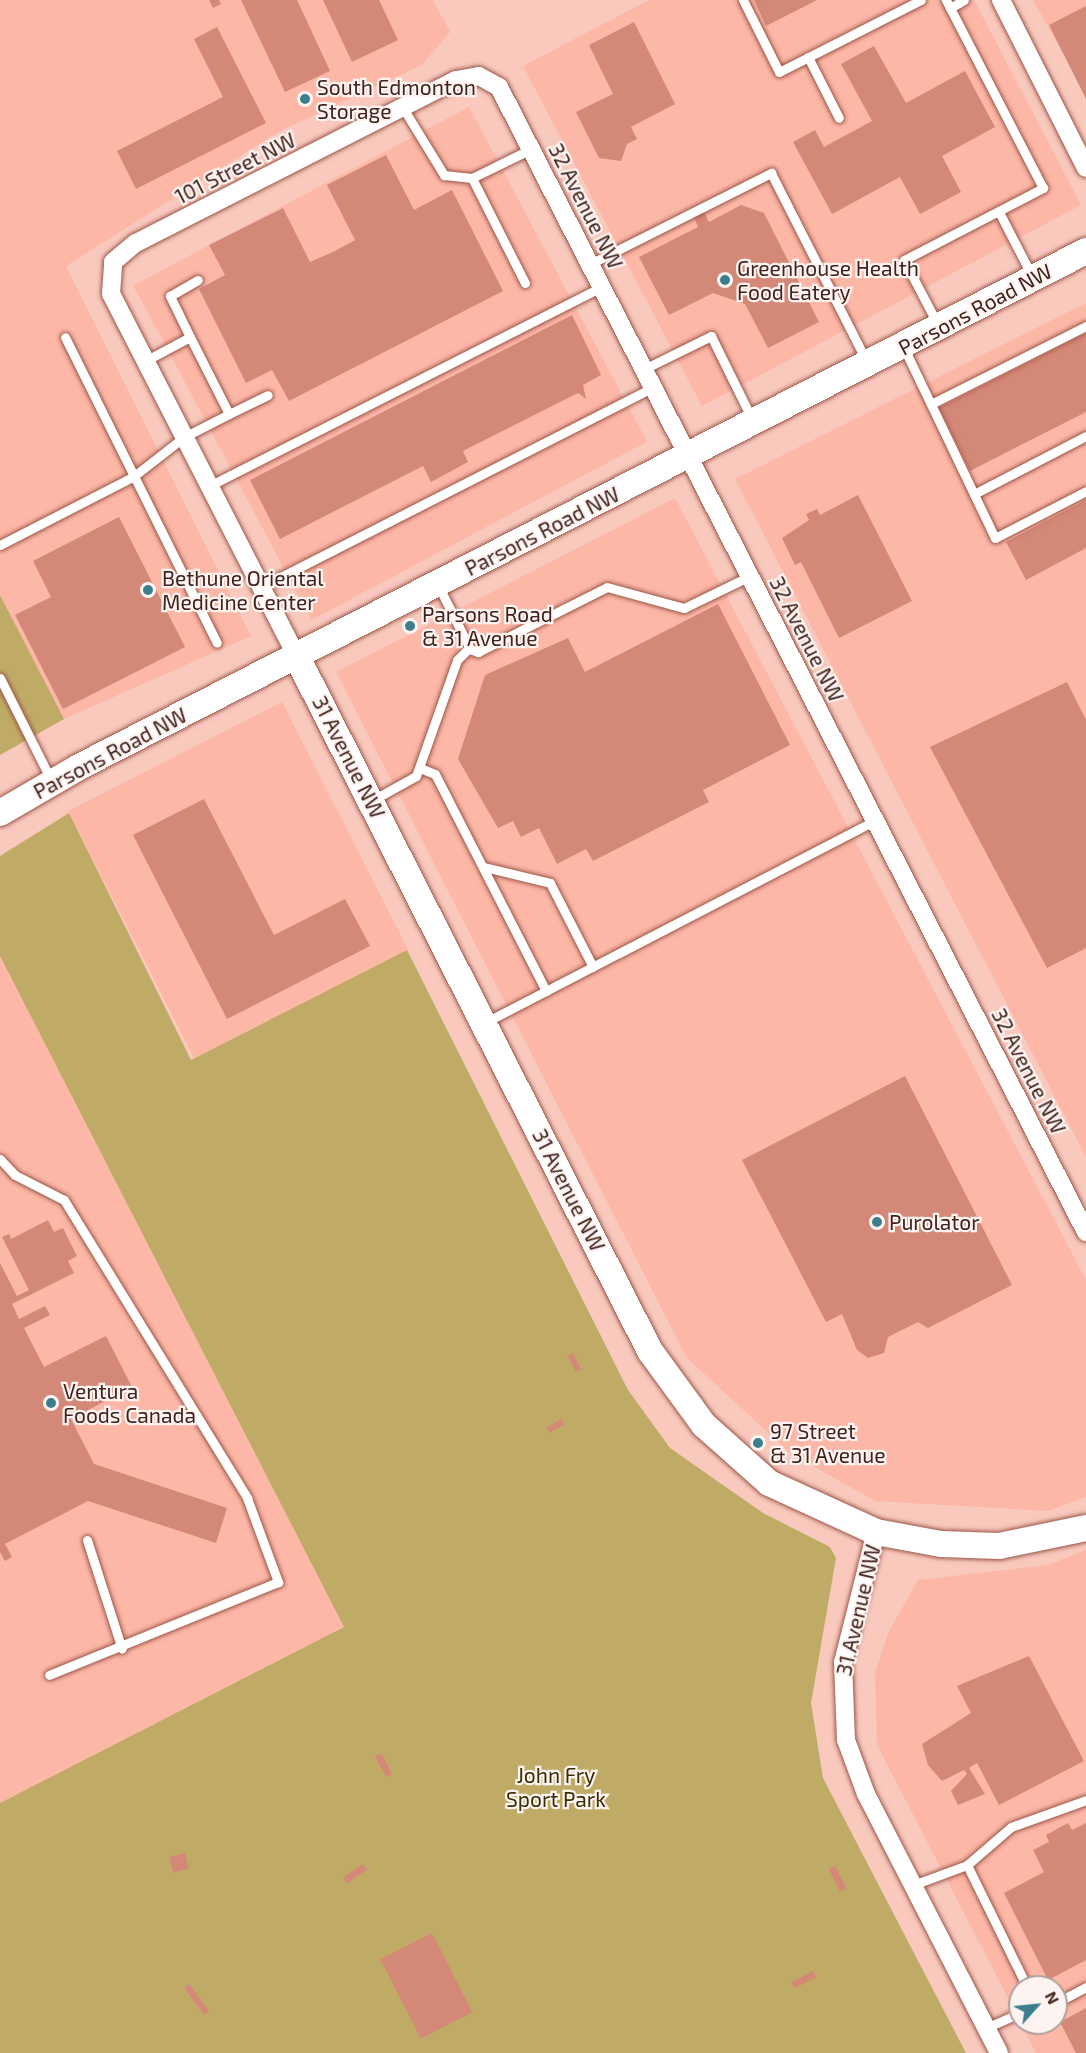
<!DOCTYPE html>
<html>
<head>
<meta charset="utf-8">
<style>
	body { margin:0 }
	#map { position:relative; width:1086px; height:2053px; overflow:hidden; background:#f9c9be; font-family:"Exo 2",sans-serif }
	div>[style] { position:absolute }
	.built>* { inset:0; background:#fdb7a7; transform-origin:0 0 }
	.green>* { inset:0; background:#c0ab66 }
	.building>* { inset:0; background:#d48878; transform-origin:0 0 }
	.roads { filter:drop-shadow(0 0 2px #9c5647) drop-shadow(0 0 2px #9c5647) }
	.lane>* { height:9px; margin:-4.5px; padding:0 4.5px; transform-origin:4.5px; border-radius:4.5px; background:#fff }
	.street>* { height:18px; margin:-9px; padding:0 9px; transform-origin:9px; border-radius:9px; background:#fff }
	.secondary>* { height:26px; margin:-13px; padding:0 13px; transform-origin:13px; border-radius:13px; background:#fff }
	.dots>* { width:16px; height:16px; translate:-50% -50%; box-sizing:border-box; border:3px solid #fdf4f2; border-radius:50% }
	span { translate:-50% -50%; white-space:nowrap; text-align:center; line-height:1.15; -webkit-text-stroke:4.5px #fdf4f2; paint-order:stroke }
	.poi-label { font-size:21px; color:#40221c }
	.left { translate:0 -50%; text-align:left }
	.street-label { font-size:21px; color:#40221c }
	.park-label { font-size:21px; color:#382d01 }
	.north { position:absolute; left:1008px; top:1975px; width:60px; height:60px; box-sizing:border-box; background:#fdf4f2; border:2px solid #b1a09c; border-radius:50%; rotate:63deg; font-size:16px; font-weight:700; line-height:24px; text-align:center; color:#40221c }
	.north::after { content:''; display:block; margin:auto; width:21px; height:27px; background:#3b7f8e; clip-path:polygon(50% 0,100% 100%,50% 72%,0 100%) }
</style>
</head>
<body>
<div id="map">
	<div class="built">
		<div style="clip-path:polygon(0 0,433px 0,450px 32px,422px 65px,278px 132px,66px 266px,251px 636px,64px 719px,0 595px)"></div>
		<div style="clip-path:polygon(649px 0,974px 0,1081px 205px,702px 406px,523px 66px)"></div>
		<div style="clip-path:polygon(1033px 0,1086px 0,1086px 94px)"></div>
		<div style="left:469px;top:107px;width:379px;height:380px;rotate:62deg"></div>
		<div style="clip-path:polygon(1086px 303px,1086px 1157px,735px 479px)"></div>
		<div style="clip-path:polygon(675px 498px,1086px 1280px,1086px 1497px,1047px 1511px,875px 1501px,790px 1453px,687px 1358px,336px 672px)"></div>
		<div style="left:282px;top:702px;width:278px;height:240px;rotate:63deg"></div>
		<div style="clip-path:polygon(0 956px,344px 1627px,0 1803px)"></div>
		<div style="clip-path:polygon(1086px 1550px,1086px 2053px,1036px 2053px,1021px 2023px,1056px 2023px,1056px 1987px,1020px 1987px,1020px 2021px,877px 1745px,875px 1673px,888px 1633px,918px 1580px,1048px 1565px)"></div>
	</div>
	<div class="green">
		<div style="clip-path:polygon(0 595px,64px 719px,0 755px)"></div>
		<div style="clip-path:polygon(69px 813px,191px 1060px,407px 950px,628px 1390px,670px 1448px,763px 1513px,830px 1547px,836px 1558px,811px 1703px,823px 1778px,966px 2053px,0 2053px,0 1803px,344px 1627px,0 956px,0 856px)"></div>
	</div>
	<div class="building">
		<div style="clip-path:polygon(209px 0,219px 0,221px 4px,213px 8px)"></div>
		<div style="clip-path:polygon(241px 0,297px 0,330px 71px,285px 92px)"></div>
		<div style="clip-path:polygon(323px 0,379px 0,398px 40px,352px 62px)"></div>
		<div style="clip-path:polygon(754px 0,817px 0,766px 26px)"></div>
		<div style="clip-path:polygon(1086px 6px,1086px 99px,1049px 25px)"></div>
		<div style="clip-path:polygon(634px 22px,675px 104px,631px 127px,637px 139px,627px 144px,621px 161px,599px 158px,576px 112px,613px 94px,589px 45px)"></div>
		<div style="clip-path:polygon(217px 27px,266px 123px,136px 189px,117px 151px,223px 97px,194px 39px)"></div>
		<div style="clip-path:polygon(874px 46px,906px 103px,965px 71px,995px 127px,942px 156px,961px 192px,920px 214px,900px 177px,832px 214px,793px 142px,815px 130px,824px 147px,872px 121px,841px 64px)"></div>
		<div style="clip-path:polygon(386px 155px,414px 210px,452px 190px,503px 291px,289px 401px,272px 370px,246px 383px,199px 289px,225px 275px,209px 245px,283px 208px,310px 262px,335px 251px,355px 240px,327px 185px)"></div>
		<div style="clip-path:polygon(741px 205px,764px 213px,819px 322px,768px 348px,745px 304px,713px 293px,669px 315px,639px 257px,698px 227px,694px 217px,704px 212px,709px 222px)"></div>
		<div style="clip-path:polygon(572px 315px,601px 375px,583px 385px,586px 399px,578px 393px,463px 451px,468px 462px,431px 482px,423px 466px,280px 539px,250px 480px)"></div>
		<div style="clip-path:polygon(1086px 333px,1086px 412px,970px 471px,939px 408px)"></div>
		<div style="clip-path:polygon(858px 495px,912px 601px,839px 638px,801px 562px,795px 565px,782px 538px,809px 520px,806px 514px,817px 509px,820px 515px)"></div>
		<div style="clip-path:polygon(1086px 500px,1086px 548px,1026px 580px,1006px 542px)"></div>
		<div style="clip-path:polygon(119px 517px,185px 647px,63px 709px,15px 615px,51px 597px,33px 561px)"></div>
		<div style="clip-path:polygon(718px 604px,790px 745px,703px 790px,709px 802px,593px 861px,586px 849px,557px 864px,539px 828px,521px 837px,513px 821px,498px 828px,458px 759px,485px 675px,568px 638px,585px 672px)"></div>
		<div style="clip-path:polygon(1067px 682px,1086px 720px,1086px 948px,1047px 968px,930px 747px)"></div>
		<div style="clip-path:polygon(204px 799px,274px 935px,345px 899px,370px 946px,227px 1019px,133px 835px)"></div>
		<div style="clip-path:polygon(905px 1076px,1012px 1285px,928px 1328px,918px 1322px,888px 1337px,884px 1353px,868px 1358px,857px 1350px,842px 1314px,826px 1322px,742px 1160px)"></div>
		<div style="clip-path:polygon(48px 1220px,54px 1232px,63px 1228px,77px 1256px,68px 1261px,74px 1273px,12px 1304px,19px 1319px,45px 1306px,50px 1315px,24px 1328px,44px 1367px,106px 1336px,132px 1387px,71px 1419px,94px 1464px,227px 1508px,216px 1543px,88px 1501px,5px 1544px,12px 1557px,5px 1561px,0 1552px,0 1263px,17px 1296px,29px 1290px,2px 1237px,9px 1234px,11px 1239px)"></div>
		<div style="left:573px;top:1353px;width:18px;height:6px;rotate:63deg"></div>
		<div style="left:561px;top:1419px;width:6px;height:17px;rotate:59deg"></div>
		<div style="clip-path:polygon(1029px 1656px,1084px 1761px,999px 1805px,977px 1763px,969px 1768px,985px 1794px,958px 1805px,951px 1791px,967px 1774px,964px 1770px,942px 1781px,928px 1765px,922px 1744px,971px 1713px,957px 1686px)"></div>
		<div style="left:381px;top:1753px;width:24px;height:7px;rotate:62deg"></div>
		<div style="clip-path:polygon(1068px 1823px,1072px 1830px,1086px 1823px,1086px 1960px,1048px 1980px,1004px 1893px,1044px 1872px,1033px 1850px,1049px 1842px,1046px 1835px)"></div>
		<div style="left:185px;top:1853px;width:16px;height:16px;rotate:76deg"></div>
		<div style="left:363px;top:1864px;width:7px;height:24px;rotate:56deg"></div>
		<div style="left:835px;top:1866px;width:25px;height:7px;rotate:63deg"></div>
		<div style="left:432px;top:1933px;width:89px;height:58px;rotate:63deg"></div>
		<div style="left:813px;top:1971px;width:7px;height:24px;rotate:63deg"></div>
		<div style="left:189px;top:1984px;width:34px;height:6px;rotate:54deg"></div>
		<div style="clip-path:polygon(1086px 2008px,1086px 2053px,1076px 2053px,1060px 2022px)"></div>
	</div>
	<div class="roads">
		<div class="lane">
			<div style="left:743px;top:0;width:80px;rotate:63.4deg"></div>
			<div style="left:779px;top:72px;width:159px;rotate:-26.9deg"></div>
			<div style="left:950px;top:8px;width:16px;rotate:-30deg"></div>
			<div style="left:808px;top:57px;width:68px;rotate:63.1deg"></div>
			<div style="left:403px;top:108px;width:79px;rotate:58.5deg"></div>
			<div style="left:444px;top:175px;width:28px;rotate:6deg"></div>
			<div style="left:999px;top:212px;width:72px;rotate:62.7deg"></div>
			<div style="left:590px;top:264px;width:203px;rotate:-26.7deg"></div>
			<div style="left:771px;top:173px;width:212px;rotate:63.1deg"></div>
			<div style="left:525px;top:283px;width:118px;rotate:-116.8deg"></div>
			<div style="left:472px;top:178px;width:66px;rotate:-26.2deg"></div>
			<div style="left:938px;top:325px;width:73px;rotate:-117.6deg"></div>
			<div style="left:904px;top:260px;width:157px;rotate:-27.4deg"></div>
			<div style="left:1043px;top:188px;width:212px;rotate:-117.3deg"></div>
			<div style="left:190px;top:337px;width:46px;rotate:-116deg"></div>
			<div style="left:170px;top:296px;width:32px;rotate:-30deg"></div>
			<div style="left:903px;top:346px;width:213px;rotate:64.4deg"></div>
			<div style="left:995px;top:538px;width:102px;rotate:-27.3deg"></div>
			<div style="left:145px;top:361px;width:51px;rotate:-28.1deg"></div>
			<div style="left:190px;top:337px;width:86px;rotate:63.1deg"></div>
			<div style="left:229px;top:414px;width:51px;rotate:152.9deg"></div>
			<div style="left:184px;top:437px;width:63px;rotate:142deg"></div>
			<div style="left:134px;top:476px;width:186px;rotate:63.6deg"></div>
			<div style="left:644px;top:369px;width:75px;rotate:-26.2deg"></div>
			<div style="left:711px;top:336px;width:95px;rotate:63.7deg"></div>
			<div style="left:931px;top:404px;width:174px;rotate:-26.7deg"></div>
			<div style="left:229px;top:414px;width:43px;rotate:-26deg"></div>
			<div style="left:209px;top:486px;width:440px;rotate:-26.9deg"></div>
			<div style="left:974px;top:494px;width:126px;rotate:-27.4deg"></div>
			<div style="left:0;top:545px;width:151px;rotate:-27.2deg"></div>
			<div style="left:134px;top:476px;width:155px;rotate:-116.4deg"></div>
			<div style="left:438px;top:585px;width:72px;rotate:63.4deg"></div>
			<div style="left:470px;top:649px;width:9px;rotate:21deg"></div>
			<div style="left:478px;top:652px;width:144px;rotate:-26.7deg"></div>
			<div style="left:607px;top:587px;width:80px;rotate:15.3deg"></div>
			<div style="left:684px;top:608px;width:73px;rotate:-25.9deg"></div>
			<div style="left:261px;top:587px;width:440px;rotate:-27deg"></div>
			<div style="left:0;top:678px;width:114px;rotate:63.4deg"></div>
			<div style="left:420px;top:768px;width:16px;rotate:22deg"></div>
			<div style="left:435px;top:774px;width:244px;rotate:62.9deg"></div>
			<div style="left:371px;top:801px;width:51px;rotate:-29.1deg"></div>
			<div style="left:416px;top:776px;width:123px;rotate:-70.5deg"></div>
			<div style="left:457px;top:660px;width:17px;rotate:-45deg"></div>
			<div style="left:484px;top:867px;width:68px;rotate:13.6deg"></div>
			<div style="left:550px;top:883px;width:94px;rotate:62.9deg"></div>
			<div style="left:486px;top:1022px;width:438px;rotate:-27.4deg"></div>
			<div style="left:0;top:1159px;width:22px;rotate:47deg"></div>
			<div style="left:15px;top:1175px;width:55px;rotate:27deg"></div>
			<div style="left:64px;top:1200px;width:350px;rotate:58.4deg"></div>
			<div style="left:247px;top:1498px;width:90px;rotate:69.7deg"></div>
			<div style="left:278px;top:1582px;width:247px;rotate:157.9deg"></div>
			<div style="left:87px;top:1540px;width:114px;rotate:72.2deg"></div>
			<div style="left:967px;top:1865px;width:58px;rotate:-40.8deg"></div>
			<div style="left:1011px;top:1827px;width:80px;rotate:-19.8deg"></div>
			<div style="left:913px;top:1885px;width:58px;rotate:-20.3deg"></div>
			<div style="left:967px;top:1865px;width:136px;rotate:63.8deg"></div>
			<div style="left:1056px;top:2003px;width:34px;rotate:-28deg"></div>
			<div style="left:986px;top:2028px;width:37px;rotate:-24deg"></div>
		</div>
		<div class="street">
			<div style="left:1001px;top:0;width:188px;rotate:63.2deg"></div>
			<div style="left:297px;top:657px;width:408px;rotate:-117.1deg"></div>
			<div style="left:111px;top:294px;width:32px;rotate:-86deg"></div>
			<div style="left:113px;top:262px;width:30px;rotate:-40deg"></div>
			<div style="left:136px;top:243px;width:359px;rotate:-27deg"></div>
			<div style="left:456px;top:80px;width:23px;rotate:-10deg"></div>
			<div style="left:479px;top:76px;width:23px;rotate:29deg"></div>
			<div style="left:499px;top:87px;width:1287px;rotate:62.86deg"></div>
			<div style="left:876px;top:1532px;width:134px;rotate:104.2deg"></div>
			<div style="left:843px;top:1662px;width:78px;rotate:87.8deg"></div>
			<div style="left:846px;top:1740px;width:58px;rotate:69.7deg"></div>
			<div style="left:866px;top:1794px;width:291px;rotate:62.8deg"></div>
		</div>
		<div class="secondary">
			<div style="left:297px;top:657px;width:779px;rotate:63.04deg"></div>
			<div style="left:650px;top:1351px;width:92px;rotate:53.9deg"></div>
			<div style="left:704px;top:1425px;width:87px;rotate:41.7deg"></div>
			<div style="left:769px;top:1483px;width:118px;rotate:24.6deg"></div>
			<div style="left:876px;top:1532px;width:66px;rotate:10.5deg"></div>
			<div style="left:941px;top:1544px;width:58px;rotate:2deg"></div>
			<div style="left:999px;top:1546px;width:89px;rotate:-11.7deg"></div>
			<div style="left:0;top:813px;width:91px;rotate:-30.2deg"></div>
			<div style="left:79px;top:767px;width:1132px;rotate:-27.13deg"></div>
		</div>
	</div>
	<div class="dots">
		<div style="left:305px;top:99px;background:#3b7f8e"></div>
		<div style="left:725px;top:280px;background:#3b7f8e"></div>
		<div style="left:148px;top:590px;background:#3b7f8e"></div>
		<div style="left:410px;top:626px;background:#3b7f8e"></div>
		<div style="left:877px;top:1222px;background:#3b7f8e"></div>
		<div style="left:51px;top:1403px;background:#3b7f8e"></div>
		<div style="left:758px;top:1443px;background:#3b7f8e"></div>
	</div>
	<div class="poi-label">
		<span class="left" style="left:317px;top:99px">South Edmonton<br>Storage</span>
		<span class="left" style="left:737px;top:280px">Greenhouse Health<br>Food Eatery</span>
		<span class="left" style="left:162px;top:590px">Bethune Oriental<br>Medicine Center</span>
		<span class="left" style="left:422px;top:626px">Parsons Road<br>&amp; 31 Avenue</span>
		<span class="left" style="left:889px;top:1222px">Purolator</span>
		<span class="left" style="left:63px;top:1403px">Ventura<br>Foods Canada</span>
		<span class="left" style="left:770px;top:1443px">97 Street<br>&amp; 31 Avenue</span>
	</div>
	<div class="street-label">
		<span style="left:235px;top:168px;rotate:-27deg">101 Street NW</span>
		<span style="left:586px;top:206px;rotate:63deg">32 Avenue NW</span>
		<span style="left:975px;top:309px;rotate:-28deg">Parsons Road NW</span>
		<span style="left:542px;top:531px;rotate:-27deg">Parsons Road NW</span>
		<span style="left:807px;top:639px;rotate:63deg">32 Avenue NW</span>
		<span style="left:110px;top:753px;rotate:-28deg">Parsons Road NW</span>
		<span style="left:349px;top:757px;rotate:63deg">31 Avenue NW</span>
		<span style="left:1029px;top:1071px;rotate:63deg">32 Avenue NW</span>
		<span style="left:569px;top:1190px;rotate:63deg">31 Avenue NW</span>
		<span style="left:858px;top:1610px;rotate:-77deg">31 Avenue NW</span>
	</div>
	<div class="park-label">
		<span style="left:556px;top:1787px">John Fry<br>Sport Park</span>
	</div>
	<div class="north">N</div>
</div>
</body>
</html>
